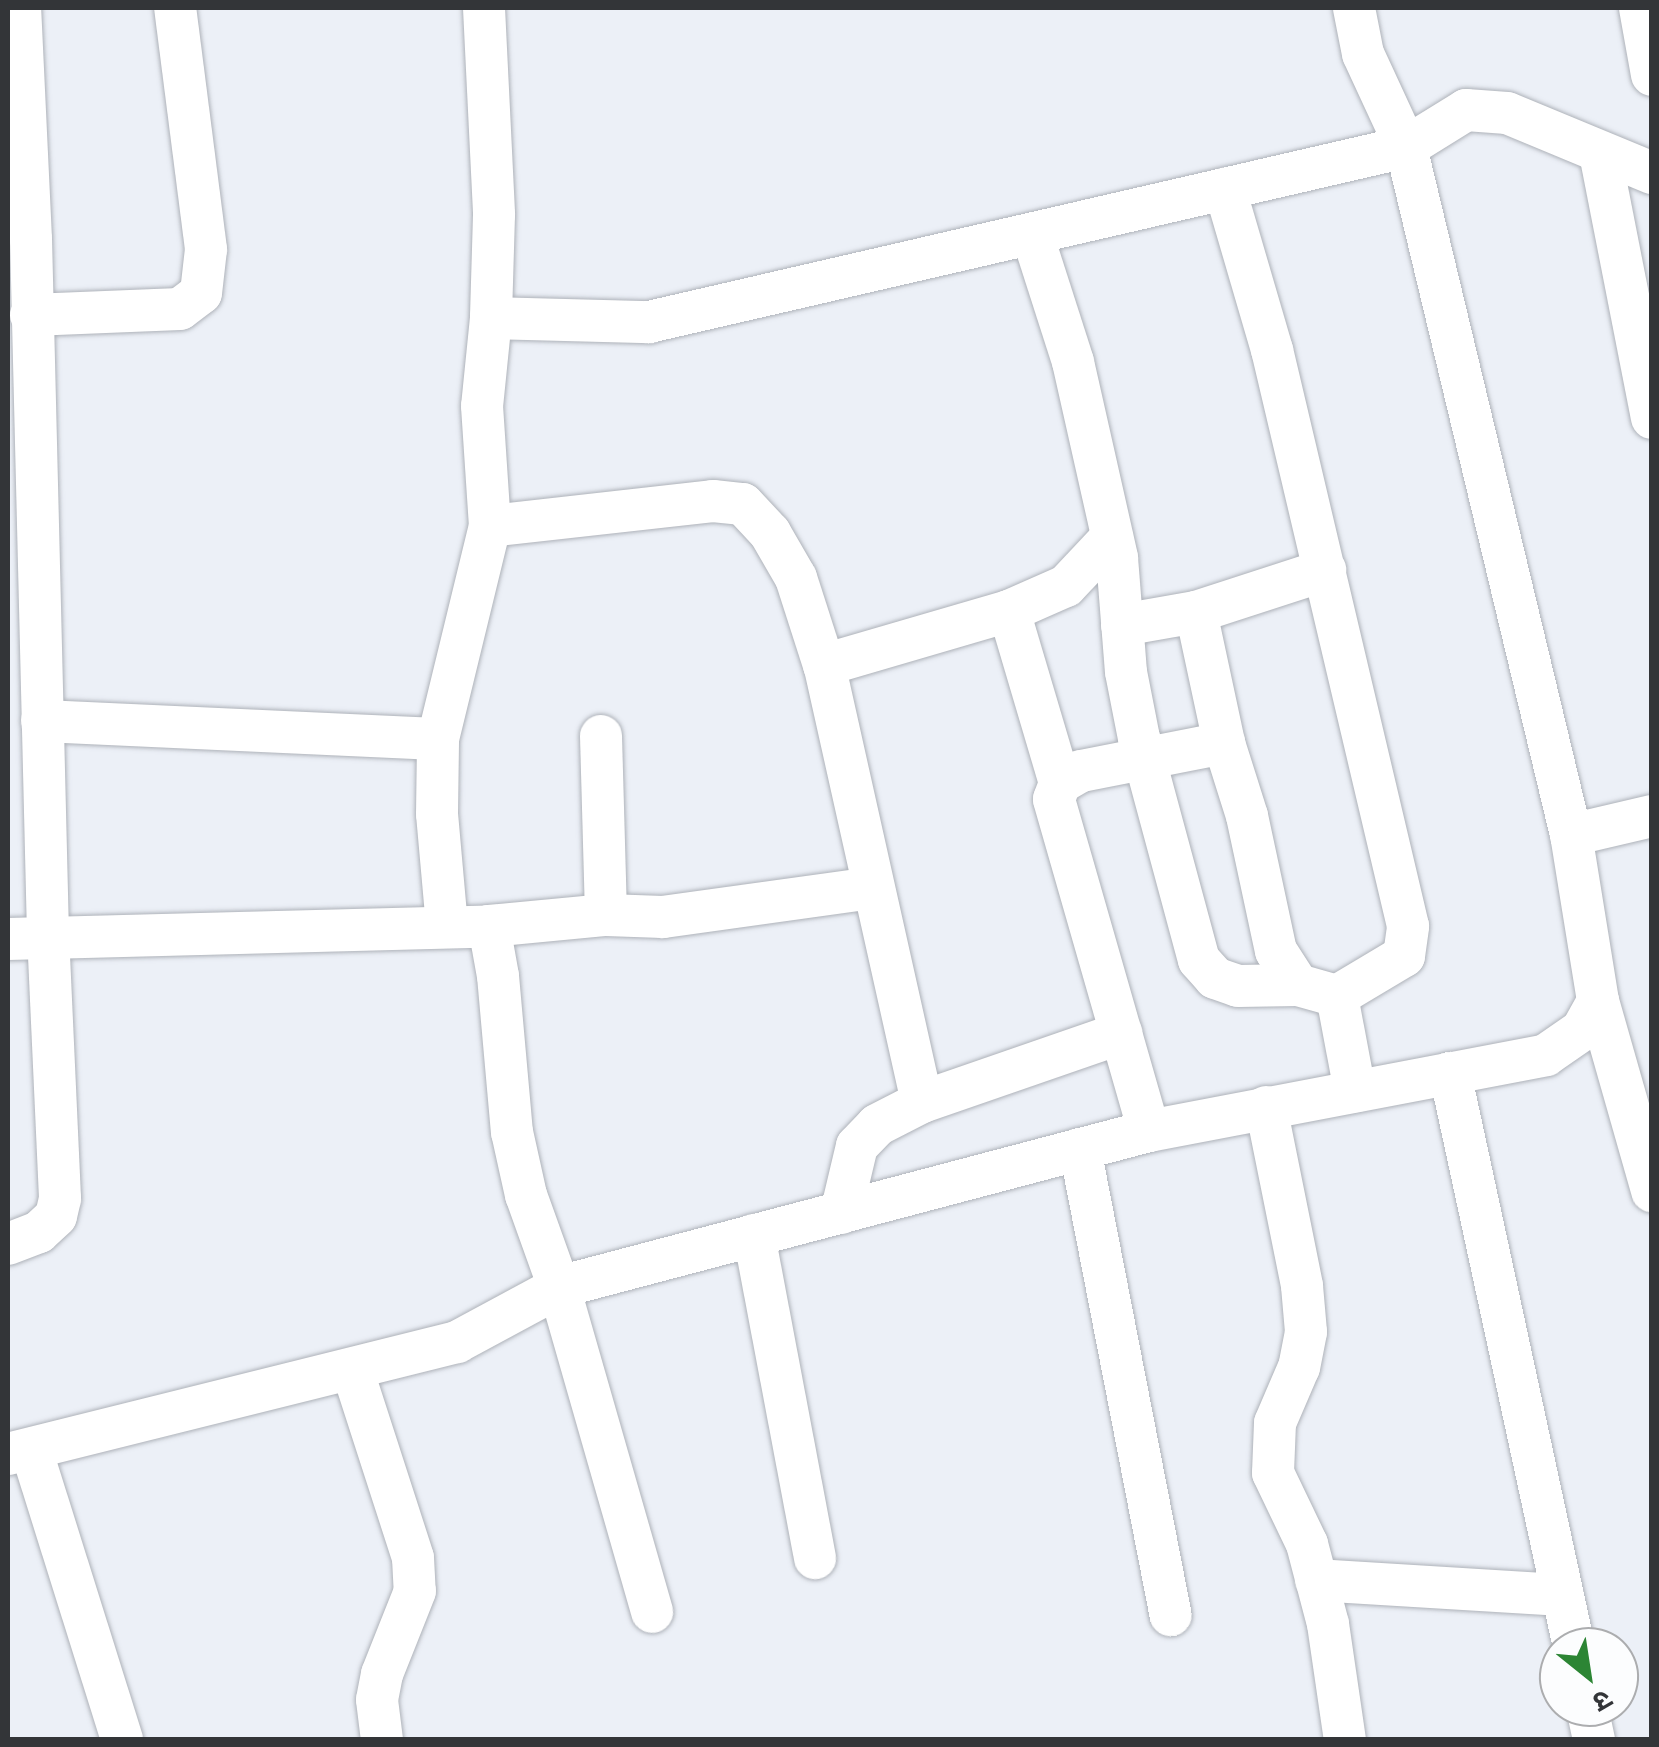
<!DOCTYPE html>
<html>
<head>
<meta charset="utf-8">
<style>
	body { margin:0 }
	#map { position:relative; width:1659px; height:1747px; overflow:hidden; background:#ecf0f7; font-family:Lora,"Noto Sans Devanagari",serif }
	div>[style] { position:absolute }
	.roads { filter:drop-shadow(0 0 2px #aeb2b9) drop-shadow(0 0 2px #aeb2b9) }
	.minor>* { height:42px; margin:-21px; padding:0 21px; transform-origin:21px; border-radius:21px; background:#fff }
	span { translate:-50% -50%; white-space:nowrap; text-align:center; line-height:1.15; -webkit-text-stroke:10px #fcfdfe; paint-order:stroke }
	.frame { position:absolute; inset:0; border:10px solid #333538; pointer-events:none }
	.north { position:absolute; left:1539px; top:1627px; width:100px; height:100px; box-sizing:border-box; background:#fcfdfe; border:2px solid #acadaf; border-radius:50%; rotate:150deg; font-size:28px; font-weight:700; line-height:40px; text-align:center; color:#333538 }
	.north::after { content:''; display:block; margin:auto; width:35px; height:45px; background:#2c8534; clip-path:polygon(50% 0,100% 100%,50% 72%,0 100%) }
</style>
</head>
<body>
<div id="map">
	<div class="roads">
		<div class="minor">
			<div style="left:484px;top:8px;width:207px;rotate:87.2deg"></div>
			<div style="left:494px;top:215px;width:103px;rotate:91.7deg"></div>
			<div style="left:491px;top:318px;width:158px;rotate:1.5deg"></div>
			<div style="left:649px;top:322px;width:777px;rotate:-13.02deg"></div>
			<div style="left:1406px;top:147px;width:102px;rotate:-114.8deg"></div>
			<div style="left:1363px;top:54px;width:47px;rotate:-101.1deg"></div>
			<div style="left:1640px;top:8px;width:68px;rotate:79.8deg"></div>
			<div style="left:1600px;top:153px;width:270px;rotate:78.9deg"></div>
			<div style="left:1652px;top:173px;width:157px;rotate:-157.5deg"></div>
			<div style="left:1507px;top:113px;width:41px;rotate:-175.8deg"></div>
			<div style="left:1466px;top:110px;width:70px;rotate:148.3deg"></div>
			<div style="left:1406px;top:147px;width:708px;rotate:76.51deg"></div>
			<div style="left:1571px;top:835px;width:83px;rotate:-13.2deg"></div>
			<div style="left:1032px;top:234px;width:134px;rotate:72.2deg"></div>
			<div style="left:1073px;top:362px;width:201px;rotate:77.3deg"></div>
			<div style="left:1117px;top:558px;width:114px;rotate:85.5deg"></div>
			<div style="left:1126px;top:672px;width:67px;rotate:78.9deg"></div>
			<div style="left:1139px;top:738px;width:230px;rotate:74.9deg"></div>
			<div style="left:1199px;top:960px;width:24px;rotate:48deg"></div>
			<div style="left:1215px;top:978px;width:24px;rotate:19deg"></div>
			<div style="left:1238px;top:986px;width:60px;rotate:-1deg"></div>
			<div style="left:31px;top:315px;width:149px;rotate:-2.3deg"></div>
			<div style="left:180px;top:309px;width:26px;rotate:-37deg"></div>
			<div style="left:201px;top:293px;width:44px;rotate:-83.5deg"></div>
			<div style="left:206px;top:249px;width:243px;rotate:-97.3deg"></div>
			<div style="left:491px;top:318px;width:88px;rotate:95.8deg"></div>
			<div style="left:482px;top:406px;width:120px;rotate:86.2deg"></div>
			<div style="left:490px;top:526px;width:224px;rotate:-6.4deg"></div>
			<div style="left:713px;top:501px;width:30px;rotate:6deg"></div>
			<div style="left:743px;top:504px;width:40px;rotate:47deg"></div>
			<div style="left:770px;top:533px;width:52px;rotate:60deg"></div>
			<div style="left:796px;top:578px;width:91px;rotate:72.2deg"></div>
			<div style="left:1009px;top:611px;width:179px;rotate:73.5deg"></div>
			<div style="left:1196px;top:612px;width:134px;rotate:77.9deg"></div>
			<div style="left:1224px;top:743px;width:77px;rotate:72.5deg"></div>
			<div style="left:1247px;top:816px;width:138px;rotate:77.9deg"></div>
			<div style="left:1276px;top:951px;width:40px;rotate:57.1deg"></div>
			<div style="left:1298px;top:985px;width:41px;rotate:15.8deg"></div>
			<div style="left:1337px;top:996px;width:78px;rotate:-30.8deg"></div>
			<div style="left:1404px;top:956px;width:30px;rotate:-82deg"></div>
			<div style="left:1408px;top:926px;width:592px;rotate:-103.28deg"></div>
			<div style="left:1272px;top:350px;width:168px;rotate:-106.3deg"></div>
			<div style="left:1122px;top:625px;width:75px;rotate:-10deg"></div>
			<div style="left:1196px;top:612px;width:136px;rotate:-18deg"></div>
			<div style="left:42px;top:721px;width:396px;rotate:2.6deg"></div>
			<div style="left:601px;top:736px;width:179px;rotate:88.4deg"></div>
			<div style="left:447px;top:926px;width:112px;rotate:-95.1deg"></div>
			<div style="left:437px;top:814px;width:75px;rotate:-89.2deg"></div>
			<div style="left:438px;top:739px;width:219px;rotate:-76.3deg"></div>
			<div style="left:489px;top:926px;width:51px;rotate:79.8deg"></div>
			<div style="left:498px;top:976px;width:157px;rotate:84.9deg"></div>
			<div style="left:512px;top:1132px;width:65px;rotate:77.5deg"></div>
			<div style="left:526px;top:1195px;width:98px;rotate:70.3deg"></div>
			<div style="left:559px;top:1287px;width:338px;rotate:74deg"></div>
			<div style="left:8px;top:939px;width:481px;rotate:-1.5deg"></div>
			<div style="left:489px;top:926px;width:118px;rotate:-5.4deg"></div>
			<div style="left:606px;top:915px;width:57px;rotate:2deg"></div>
			<div style="left:663px;top:917px;width:210px;rotate:-7.9deg"></div>
			<div style="left:1337px;top:996px;width:97px;rotate:79.3deg"></div>
			<div style="left:1598px;top:1001px;width:198px;rotate:74.1deg"></div>
			<div style="left:1450px;top:1073px;width:587px;rotate:77.81deg"></div>
			<div style="left:922px;top:1102px;width:448px;rotate:-102.6deg"></div>
			<div style="left:824px;top:665px;width:193px;rotate:-16.3deg"></div>
			<div style="left:1009px;top:611px;width:62px;rotate:-23.7deg"></div>
			<div style="left:1066px;top:586px;width:67px;rotate:-46.8deg"></div>
			<div style="left:1266px;top:1107px;width:183px;rotate:78.6deg"></div>
			<div style="left:1302px;top:1286px;width:46px;rotate:85deg"></div>
			<div style="left:1306px;top:1332px;width:36px;rotate:101deg"></div>
			<div style="left:1299px;top:1367px;width:61px;rotate:113.2deg"></div>
			<div style="left:1275px;top:1423px;width:50px;rotate:92.3deg"></div>
			<div style="left:1273px;top:1473px;width:79px;rotate:64.4deg"></div>
			<div style="left:1307px;top:1544px;width:83px;rotate:75.3deg"></div>
			<div style="left:1328px;top:1624px;width:117px;rotate:81.7deg"></div>
			<div style="left:1149px;top:1131px;width:345px;rotate:-106deg"></div>
			<div style="left:1054px;top:799px;width:17px;rotate:-69deg"></div>
			<div style="left:1060px;top:783px;width:24px;rotate:-30deg"></div>
			<div style="left:1081px;top:771px;width:146px;rotate:-11.1deg"></div>
			<div style="left:1080px;top:1149px;width:475px;rotate:79deg"></div>
			<div style="left:841px;top:1213px;width:69px;rotate:-76.6deg"></div>
			<div style="left:857px;top:1146px;width:29px;rotate:-46deg"></div>
			<div style="left:877px;top:1125px;width:51px;rotate:-27.1deg"></div>
			<div style="left:922px;top:1102px;width:211px;rotate:-19.1deg"></div>
			<div style="left:754px;top:1235px;width:329px;rotate:79.3deg"></div>
			<div style="left:8px;top:1244px;width:33px;rotate:-21deg"></div>
			<div style="left:39px;top:1232px;width:23px;rotate:-43deg"></div>
			<div style="left:56px;top:1216px;width:18px;rotate:-77deg"></div>
			<div style="left:60px;top:1198px;width:264px;rotate:-92.6deg"></div>
			<div style="left:48px;top:934px;width:695px;rotate:-91.4deg"></div>
			<div style="left:31px;top:239px;width:231px;rotate:-92.7deg"></div>
			<div style="left:353px;top:1372px;width:195px;rotate:72.1deg"></div>
			<div style="left:413px;top:1558px;width:33px;rotate:87deg"></div>
			<div style="left:415px;top:1591px;width:89px;rotate:111.7deg"></div>
			<div style="left:382px;top:1674px;width:26px;rotate:101deg"></div>
			<div style="left:377px;top:1700px;width:40px;rotate:82.9deg"></div>
			<div style="left:31px;top:1449px;width:305px;rotate:72.6deg"></div>
			<div style="left:8px;top:1454px;width:463px;rotate:-14deg"></div>
			<div style="left:457px;top:1342px;width:116px;rotate:-28.3deg"></div>
			<div style="left:559px;top:1287px;width:610px;rotate:-14.81deg"></div>
			<div style="left:1149px;top:1131px;width:404px;rotate:-10.8deg"></div>
			<div style="left:1546px;top:1055px;width:44px;rotate:-34.8deg"></div>
			<div style="left:1582px;top:1030px;width:33px;rotate:-61deg"></div>
			<div style="left:1598px;top:1001px;width:168px;rotate:-99.2deg"></div>
			<div style="left:1316px;top:1580px;width:247px;rotate:3.5deg"></div>
			<div style="left:1587px;top:1707px;width:34px;rotate:78deg"></div>
		</div>
	</div>
	<div class="frame"></div>
	<div class="north">उ</div>
</div>
</body>
</html>
